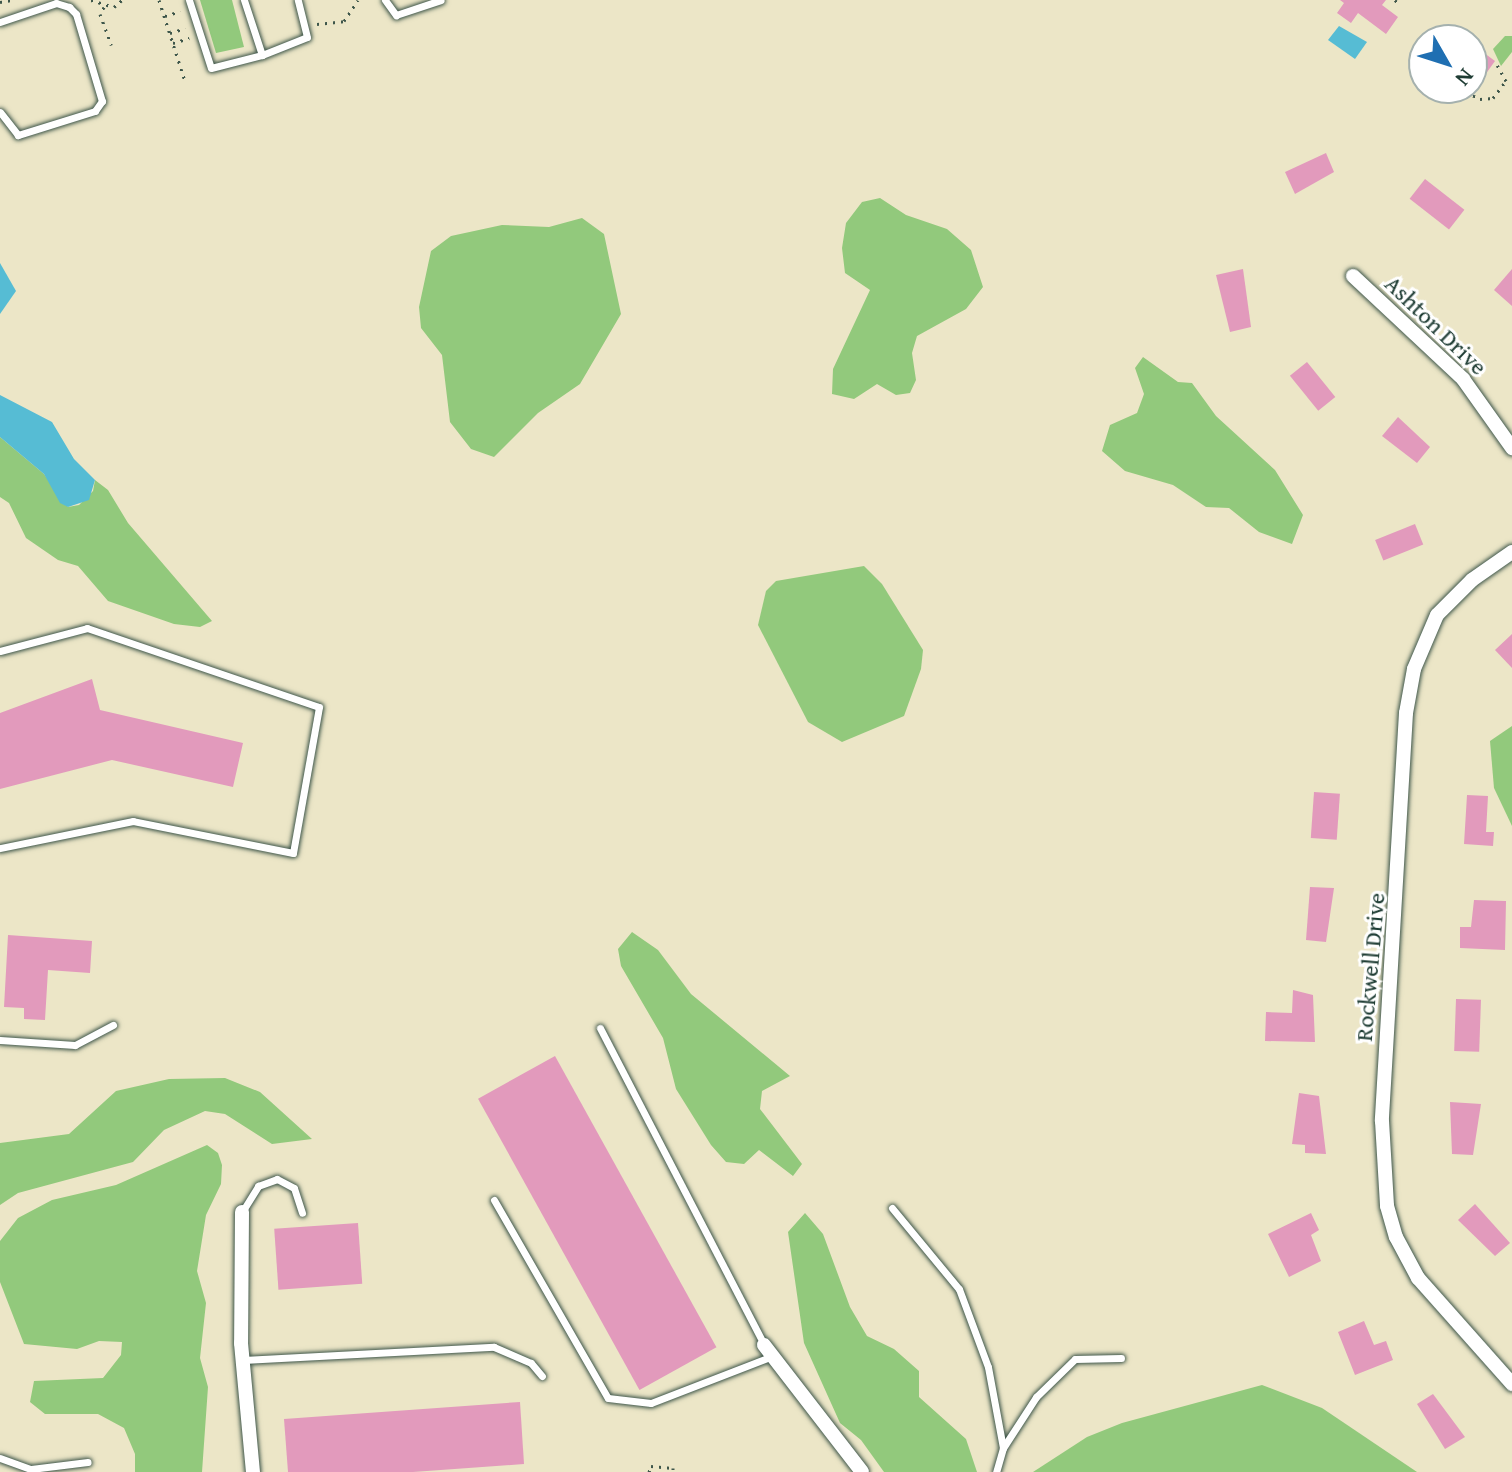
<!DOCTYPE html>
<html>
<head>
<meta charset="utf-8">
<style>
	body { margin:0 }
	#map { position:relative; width:1512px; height:1472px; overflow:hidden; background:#ece6c7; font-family:"Gentium Book Plus",serif }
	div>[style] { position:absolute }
	.green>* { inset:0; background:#92c97c }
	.water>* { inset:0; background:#56bcd4 }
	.building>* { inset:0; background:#e29abc; transform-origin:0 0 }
	.path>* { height:3px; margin-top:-1.5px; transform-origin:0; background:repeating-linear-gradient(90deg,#3e564a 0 2px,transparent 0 8px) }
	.roads { filter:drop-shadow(0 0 2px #3e564a) drop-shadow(0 0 2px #3e564a) }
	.lane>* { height:7px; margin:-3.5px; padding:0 3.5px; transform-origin:3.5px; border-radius:3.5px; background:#fff }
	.street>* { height:14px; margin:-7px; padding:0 7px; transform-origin:7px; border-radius:7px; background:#fff }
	span { translate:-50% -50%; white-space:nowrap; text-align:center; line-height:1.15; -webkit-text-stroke:6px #fff; paint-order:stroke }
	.street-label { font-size:24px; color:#1f3d34 }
	.north { position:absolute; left:1408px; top:24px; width:80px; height:80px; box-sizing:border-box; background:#fff; border:2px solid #a5b1ae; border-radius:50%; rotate:129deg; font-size:22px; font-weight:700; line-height:32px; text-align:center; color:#1f3d34 }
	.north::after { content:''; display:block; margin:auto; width:28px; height:36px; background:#1f6fb2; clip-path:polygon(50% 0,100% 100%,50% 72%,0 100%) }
</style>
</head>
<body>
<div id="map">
	<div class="green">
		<div style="clip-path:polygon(200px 0,232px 0,244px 47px,216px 53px)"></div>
		<div style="clip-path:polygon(1505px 36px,1512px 36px,1512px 52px,1501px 66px,1493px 49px)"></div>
		<div style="clip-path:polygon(880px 198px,906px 215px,947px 229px,971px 250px,983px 287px,966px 309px,917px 336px,912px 353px,916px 380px,910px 393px,896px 395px,877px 384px,854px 399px,832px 394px,833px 369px,870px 290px,845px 273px,842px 248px,846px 223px,862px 202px)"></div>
		<div style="clip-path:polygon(582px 218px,604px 234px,621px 314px,580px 384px,538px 413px,494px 457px,471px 449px,450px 422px,442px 355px,421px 328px,419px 307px,431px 251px,451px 236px,502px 225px,549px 227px)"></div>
		<div style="clip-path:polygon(1143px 357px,1178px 382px,1192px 383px,1216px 416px,1275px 470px,1303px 515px,1292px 544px,1259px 532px,1229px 508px,1206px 507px,1173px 485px,1125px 471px,1102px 451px,1110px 425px,1137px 413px,1144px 394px,1135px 368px)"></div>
		<div style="clip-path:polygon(0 437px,44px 474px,68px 507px,79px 505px,93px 491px,95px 480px,108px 490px,128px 523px,212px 621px,200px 627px,174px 624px,108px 601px,78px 566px,58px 560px,26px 538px,9px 503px,0 497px)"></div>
		<div style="clip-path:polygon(864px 566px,882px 584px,923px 650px,921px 669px,904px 716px,842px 742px,808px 722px,758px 625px,766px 591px,776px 581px)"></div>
		<div style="clip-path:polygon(1512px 726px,1512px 826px,1494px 788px,1490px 741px)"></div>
		<div style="clip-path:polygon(632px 932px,658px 950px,691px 994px,790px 1076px,762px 1091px,760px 1109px,802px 1164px,793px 1176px,759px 1150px,744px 1164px,726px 1162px,711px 1145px,676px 1089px,663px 1038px,621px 966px,618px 949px)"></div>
		<div style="clip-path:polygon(225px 1078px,260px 1092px,312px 1139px,272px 1144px,225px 1114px,205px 1111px,164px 1130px,133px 1162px,18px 1193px,0 1205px,0 1143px,69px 1134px,116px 1091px,169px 1079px)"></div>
		<div style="clip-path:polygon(207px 1145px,218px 1153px,222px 1165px,221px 1184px,206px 1215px,197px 1271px,206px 1303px,200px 1358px,208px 1387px,202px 1472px,135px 1472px,135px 1454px,124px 1428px,98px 1414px,45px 1414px,30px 1402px,34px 1381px,103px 1378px,121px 1355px,122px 1342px,99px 1341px,77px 1349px,24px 1344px,0 1282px,0 1241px,18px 1218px,52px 1200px,116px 1185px)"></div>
		<div style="clip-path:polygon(805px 1213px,823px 1234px,850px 1307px,867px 1336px,894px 1349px,919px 1371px,919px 1397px,966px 1439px,977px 1472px,884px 1472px,861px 1440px,840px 1423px,804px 1343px,788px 1232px)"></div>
		<div style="clip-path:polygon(1262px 1385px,1322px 1408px,1417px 1472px,1033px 1472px,1087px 1437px,1122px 1423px)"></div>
	</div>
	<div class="water">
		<div style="clip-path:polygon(1339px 26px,1367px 42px,1355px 59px,1328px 40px)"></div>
		<div style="clip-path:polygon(0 263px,16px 291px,0 314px)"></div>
		<div style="clip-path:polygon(0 395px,52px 422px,74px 459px,95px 480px,89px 500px,68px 507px,60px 503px,44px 474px,0 437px)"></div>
	</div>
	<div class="building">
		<div style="clip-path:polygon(1340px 0,1386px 0,1382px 5px,1398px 17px,1386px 34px,1358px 13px,1351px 23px,1337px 13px,1344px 3px)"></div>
		<div style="clip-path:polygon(1472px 44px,1495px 61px,1472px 93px)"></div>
		<div style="clip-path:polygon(1326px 153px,1334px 172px,1295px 194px,1285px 172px)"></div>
		<div style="left:1425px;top:179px;width:50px;height:25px;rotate:38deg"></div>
		<div style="clip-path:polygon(1243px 269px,1251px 327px,1230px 332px,1216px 275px)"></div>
		<div style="clip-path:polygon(1512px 269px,1512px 306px,1494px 290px)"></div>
		<div style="left:1307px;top:362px;width:45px;height:22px;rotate:51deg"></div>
		<div style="clip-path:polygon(1398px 417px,1430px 447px,1417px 463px,1382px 436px)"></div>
		<div style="left:1415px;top:524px;width:22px;height:43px;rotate:68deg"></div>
		<div style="clip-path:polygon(1512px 634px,1512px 668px,1495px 650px)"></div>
		<div style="clip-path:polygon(92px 679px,100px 710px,243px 743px,233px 787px,112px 760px,0 789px,0 713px)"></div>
		<div style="left:1314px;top:792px;width:26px;height:46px;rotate:4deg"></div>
		<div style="clip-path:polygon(1467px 795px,1488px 796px,1486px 832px,1494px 832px,1493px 846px,1464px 844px)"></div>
		<div style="clip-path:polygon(1310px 887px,1334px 888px,1326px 942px,1306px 940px)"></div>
		<div style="clip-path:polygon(1474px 900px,1506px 901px,1505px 950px,1460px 948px,1460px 927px,1471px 927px)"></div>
		<div style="clip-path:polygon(8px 935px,92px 941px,90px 973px,48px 970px,45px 1020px,24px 1019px,24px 1008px,4px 1007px)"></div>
		<div style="clip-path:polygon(1293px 990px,1313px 995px,1315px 1042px,1265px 1041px,1266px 1012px,1292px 1013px)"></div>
		<div style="left:1456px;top:999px;width:25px;height:52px;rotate:2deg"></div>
		<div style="left:555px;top:1056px;width:333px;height:88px;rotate:61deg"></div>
		<div style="clip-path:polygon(1299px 1093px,1319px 1096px,1326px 1154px,1305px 1153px,1305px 1145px,1292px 1144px)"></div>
		<div style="clip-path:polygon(1450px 1102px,1481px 1104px,1473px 1155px,1452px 1154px)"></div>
		<div style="clip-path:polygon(1475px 1204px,1510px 1243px,1495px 1256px,1458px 1220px)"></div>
		<div style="clip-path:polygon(1311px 1213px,1319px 1230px,1311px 1235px,1321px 1261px,1289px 1277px,1268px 1234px)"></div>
		<div style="left:358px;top:1223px;width:61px;height:84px;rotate:86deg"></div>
		<div style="clip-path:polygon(1364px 1321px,1374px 1345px,1386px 1341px,1393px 1360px,1355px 1375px,1338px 1332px)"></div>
		<div style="clip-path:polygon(1433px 1394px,1465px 1437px,1445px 1449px,1417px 1404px)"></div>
		<div style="clip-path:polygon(520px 1402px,524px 1464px,413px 1472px,288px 1472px,284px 1419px)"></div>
	</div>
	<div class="path">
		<div style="left:91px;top:0;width:24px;rotate:17deg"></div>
		<div style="left:114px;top:7px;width:11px;rotate:-41deg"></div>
		<div style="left:159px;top:0;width:85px;rotate:72.2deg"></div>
		<div style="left:1395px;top:0;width:7px;rotate:45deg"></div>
		<div style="left:0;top:2px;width:12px;rotate:-9deg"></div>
		<div style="left:104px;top:7px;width:8px;rotate:120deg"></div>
		<div style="left:100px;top:14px;width:33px;rotate:70deg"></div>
		<div style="left:165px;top:16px;width:16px;rotate:-18deg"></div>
		<div style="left:317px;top:24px;width:27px;rotate:-6deg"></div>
		<div style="left:344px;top:21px;width:25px;rotate:-56deg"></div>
		<div style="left:170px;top:33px;width:16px;rotate:-18deg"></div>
		<div style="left:173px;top:43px;width:17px;rotate:-17deg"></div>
		<div style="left:1459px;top:88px;width:24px;rotate:28deg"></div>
		<div style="left:1480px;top:99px;width:13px;rotate:-4deg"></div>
		<div style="left:1493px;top:98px;width:21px;rotate:-53deg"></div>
		<div style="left:1506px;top:81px;width:18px;rotate:-119deg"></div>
		<div style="left:649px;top:1472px;width:6px;rotate:-72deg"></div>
		<div style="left:651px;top:1466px;width:22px;rotate:5deg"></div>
		<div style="left:673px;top:1468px;width:4px;rotate:90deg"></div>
	</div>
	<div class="roads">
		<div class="lane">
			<div style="left:189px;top:0;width:71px;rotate:72.1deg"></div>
			<div style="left:211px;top:68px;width:53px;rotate:-14.3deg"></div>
			<div style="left:244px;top:0;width:58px;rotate:71.9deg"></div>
			<div style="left:262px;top:55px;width:48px;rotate:-21.8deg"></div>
			<div style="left:307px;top:37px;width:38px;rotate:-104deg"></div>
			<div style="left:385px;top:0;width:19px;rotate:54deg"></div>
			<div style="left:396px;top:15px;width:47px;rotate:-18.4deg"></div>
			<div style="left:0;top:22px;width:59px;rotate:-18.7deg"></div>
			<div style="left:56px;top:3px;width:14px;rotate:17deg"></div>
			<div style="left:69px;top:7px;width:10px;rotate:45deg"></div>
			<div style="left:76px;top:14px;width:91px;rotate:73.4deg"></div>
			<div style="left:102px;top:101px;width:12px;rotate:125deg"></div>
			<div style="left:95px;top:111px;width:81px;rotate:162.7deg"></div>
			<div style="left:18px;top:135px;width:29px;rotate:-128deg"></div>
			<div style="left:0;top:651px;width:90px;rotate:-14.8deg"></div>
			<div style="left:87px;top:628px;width:245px;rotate:18.8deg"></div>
			<div style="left:319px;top:707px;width:148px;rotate:100.1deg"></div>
			<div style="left:293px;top:853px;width:163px;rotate:-168.7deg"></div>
			<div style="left:133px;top:821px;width:136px;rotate:168.5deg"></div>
			<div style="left:600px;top:1028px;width:357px;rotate:62.6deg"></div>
			<div style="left:0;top:1040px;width:75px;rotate:3.8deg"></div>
			<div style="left:75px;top:1045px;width:43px;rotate:-27.8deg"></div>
			<div style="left:494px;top:1200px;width:228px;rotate:60.1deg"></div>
			<div style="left:608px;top:1398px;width:43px;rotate:6.6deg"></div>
			<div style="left:651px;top:1403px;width:131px;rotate:-21.1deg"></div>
			<div style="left:892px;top:1208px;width:105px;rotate:50.4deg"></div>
			<div style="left:959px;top:1289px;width:83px;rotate:69.6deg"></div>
			<div style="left:988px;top:1367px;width:82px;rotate:79.5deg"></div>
			<div style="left:1003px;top:1448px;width:25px;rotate:106deg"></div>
			<div style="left:242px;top:1212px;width:31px;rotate:-58deg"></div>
			<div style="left:258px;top:1186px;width:20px;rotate:-20deg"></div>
			<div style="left:277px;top:1179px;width:19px;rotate:28deg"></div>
			<div style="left:294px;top:1188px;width:26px;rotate:72deg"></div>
			<div style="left:243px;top:1360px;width:251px;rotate:-3deg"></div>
			<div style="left:494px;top:1347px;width:40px;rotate:23.4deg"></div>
			<div style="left:531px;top:1363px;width:17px;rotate:50deg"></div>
			<div style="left:1003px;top:1448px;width:61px;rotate:-57.1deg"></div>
			<div style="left:1036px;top:1397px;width:54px;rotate:-44.3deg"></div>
			<div style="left:1075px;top:1359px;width:46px;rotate:-1.2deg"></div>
			<div style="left:0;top:1458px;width:33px;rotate:20deg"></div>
			<div style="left:31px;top:1469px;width:57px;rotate:-7deg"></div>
		</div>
		<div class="street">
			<div style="left:1353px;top:276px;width:151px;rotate:43.1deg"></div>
			<div style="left:1463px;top:379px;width:85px;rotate:54.6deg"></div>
			<div style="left:1512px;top:552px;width:49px;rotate:145deg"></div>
			<div style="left:1472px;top:580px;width:49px;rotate:135deg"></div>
			<div style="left:1437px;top:615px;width:59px;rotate:113.1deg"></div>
			<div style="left:1414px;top:669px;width:45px;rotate:100.3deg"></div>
			<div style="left:1406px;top:713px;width:409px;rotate:93.4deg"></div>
			<div style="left:1382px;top:1121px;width:85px;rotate:86.6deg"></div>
			<div style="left:1387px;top:1206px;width:32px;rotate:74deg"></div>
			<div style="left:1396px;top:1237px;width:47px;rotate:61.8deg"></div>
			<div style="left:1418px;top:1278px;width:142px;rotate:48.4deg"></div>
			<div style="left:242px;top:1212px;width:131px;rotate:90.4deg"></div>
			<div style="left:241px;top:1343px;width:130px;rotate:84.7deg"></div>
			<div style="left:764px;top:1345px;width:160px;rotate:52.3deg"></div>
		</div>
	</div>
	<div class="street-label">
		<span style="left:1436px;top:325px;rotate:44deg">Ashton Drive</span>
		<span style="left:1370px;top:967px;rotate:-85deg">Rockwell Drive</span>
	</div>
	<div class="north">N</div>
</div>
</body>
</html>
